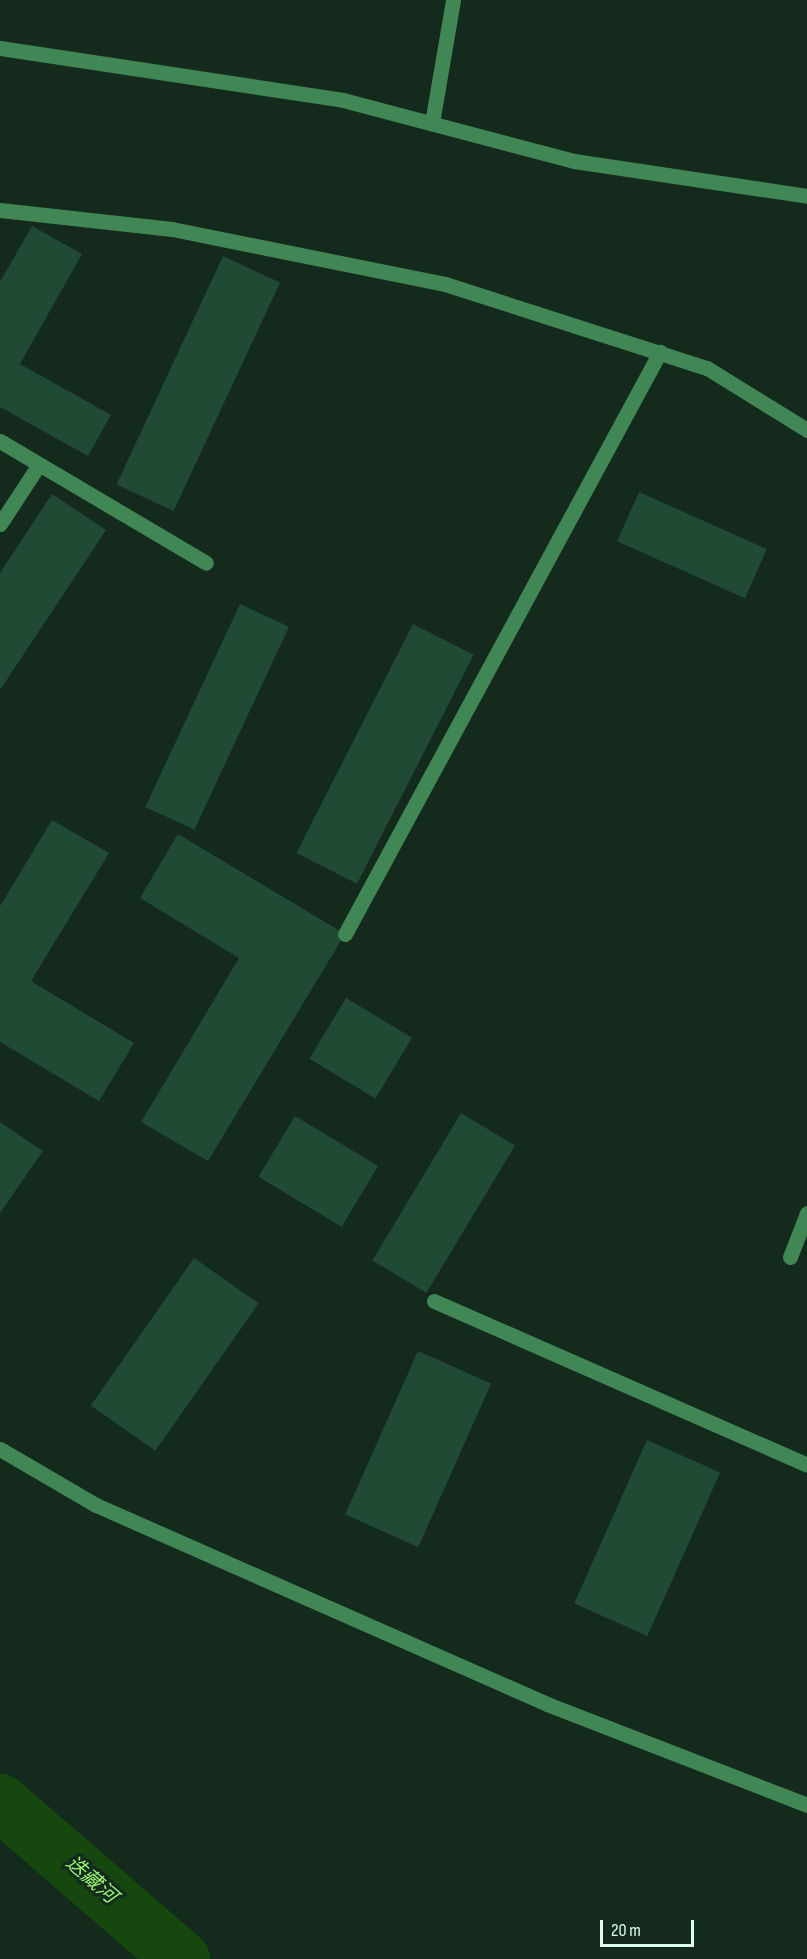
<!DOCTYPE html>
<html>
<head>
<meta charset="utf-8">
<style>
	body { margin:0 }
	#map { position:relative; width:807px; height:1959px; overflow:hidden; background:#132a1c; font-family:"Sofia Sans Condensed","Noto Sans SC",sans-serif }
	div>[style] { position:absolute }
	.river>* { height:57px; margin:-28.5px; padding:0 28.5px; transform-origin:28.5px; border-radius:28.5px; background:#15470f }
	.building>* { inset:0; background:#204a33; transform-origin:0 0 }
	.minor>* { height:15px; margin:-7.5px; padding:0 7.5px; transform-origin:7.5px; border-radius:7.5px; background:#418655 }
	span { translate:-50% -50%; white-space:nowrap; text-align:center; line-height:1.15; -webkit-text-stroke:6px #132a1c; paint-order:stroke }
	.water-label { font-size:20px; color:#98f672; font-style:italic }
	.scale { position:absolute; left:600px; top:1920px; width:94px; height:27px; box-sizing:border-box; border:3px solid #ddfde9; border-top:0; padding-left:8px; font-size:18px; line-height:21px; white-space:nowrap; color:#ddfde9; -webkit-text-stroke:4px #132a1c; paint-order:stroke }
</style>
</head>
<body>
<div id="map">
	<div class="river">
		<div style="left:0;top:1802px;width:240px;rotate:40.9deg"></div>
	</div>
	<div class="building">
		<div style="clip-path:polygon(32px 226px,82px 254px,20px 364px,111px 415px,88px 456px,0 407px,0 282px)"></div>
		<div style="left:223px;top:256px;width:63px;height:252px;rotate:25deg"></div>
		<div style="left:639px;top:492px;width:140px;height:54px;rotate:24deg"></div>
		<div style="clip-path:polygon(52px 494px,106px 530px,0 690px,0 573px)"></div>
		<div style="left:240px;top:604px;width:54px;height:224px;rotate:25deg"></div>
		<div style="left:413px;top:624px;width:68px;height:257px;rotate:27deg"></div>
		<div style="clip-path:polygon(52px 820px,109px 853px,31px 981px,134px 1043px,99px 1101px,0 1042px,0 906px)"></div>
		<div style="clip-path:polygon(178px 834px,345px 934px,208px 1161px,141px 1122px,239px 958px,140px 898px)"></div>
		<div style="left:346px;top:998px;width:77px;height:71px;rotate:31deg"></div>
		<div style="left:461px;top:1113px;width:63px;height:172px;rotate:31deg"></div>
		<div style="left:295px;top:1116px;width:97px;height:71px;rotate:31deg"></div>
		<div style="clip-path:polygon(0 1122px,43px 1151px,0 1213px)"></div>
		<div style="left:194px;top:1258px;width:79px;height:180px;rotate:35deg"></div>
		<div style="left:418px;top:1351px;width:80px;height:179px;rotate:24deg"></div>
		<div style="left:647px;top:1440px;width:80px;height:179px;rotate:24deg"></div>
	</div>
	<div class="minor">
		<div style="left:0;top:48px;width:347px;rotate:8.6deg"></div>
		<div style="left:343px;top:100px;width:239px;rotate:14.8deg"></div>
		<div style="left:574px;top:161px;width:236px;rotate:8.5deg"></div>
		<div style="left:432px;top:123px;width:125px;rotate:-80.3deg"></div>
		<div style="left:0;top:210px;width:173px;rotate:6.3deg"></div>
		<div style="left:172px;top:229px;width:278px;rotate:11.4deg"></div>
		<div style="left:445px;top:284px;width:275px;rotate:17.8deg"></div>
		<div style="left:707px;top:368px;width:118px;rotate:31.8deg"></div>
		<div style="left:0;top:441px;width:239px;rotate:30.6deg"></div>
		<div style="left:0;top:524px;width:69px;rotate:-56.8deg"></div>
		<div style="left:345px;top:934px;width:662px;rotate:-61.58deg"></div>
		<div style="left:790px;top:1257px;width:47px;rotate:-68.9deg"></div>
		<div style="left:434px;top:1301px;width:407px;rotate:23.7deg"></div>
		<div style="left:0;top:1449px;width:111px;rotate:30.3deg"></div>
		<div style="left:96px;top:1505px;width:493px;rotate:23.8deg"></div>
		<div style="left:547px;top:1704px;width:279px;rotate:21.2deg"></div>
	</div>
	<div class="water-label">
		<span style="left:91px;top:1880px;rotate:41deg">迭藏河</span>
	</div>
	<div class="scale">20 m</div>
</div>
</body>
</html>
